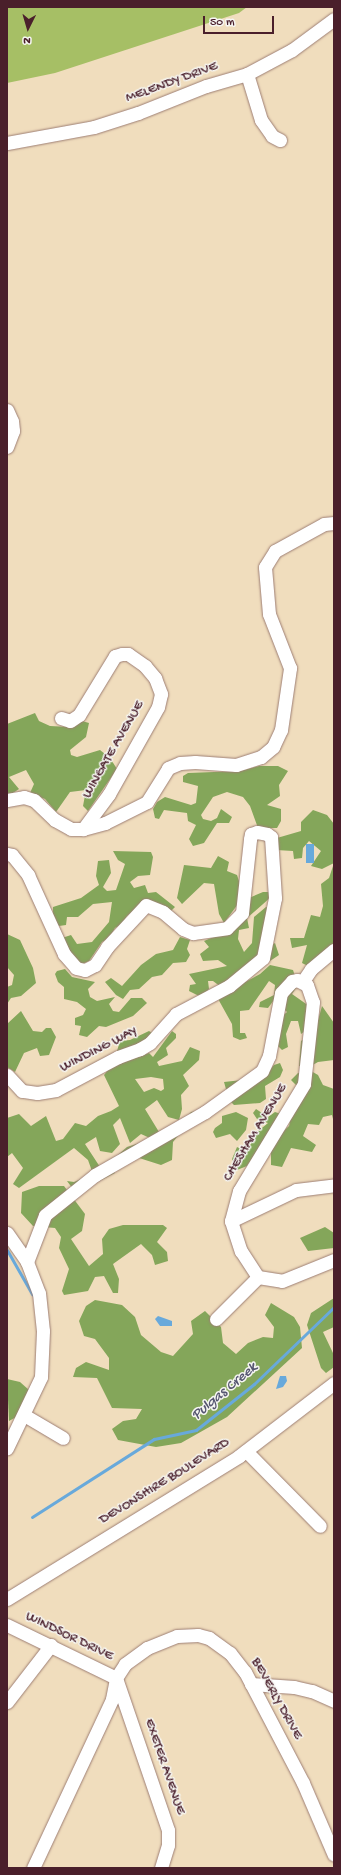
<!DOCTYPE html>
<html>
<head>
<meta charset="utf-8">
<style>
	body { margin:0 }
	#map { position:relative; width:341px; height:1875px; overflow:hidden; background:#f0ddbd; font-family:"Gochi Hand",sans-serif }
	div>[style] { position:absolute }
	.green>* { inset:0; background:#a6bf65 }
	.forest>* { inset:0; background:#84a65a }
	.water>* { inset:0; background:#68a9db; transform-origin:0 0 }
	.stream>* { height:3px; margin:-1.5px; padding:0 1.5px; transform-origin:1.5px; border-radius:1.5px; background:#68a9db }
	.roads { filter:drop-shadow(0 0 1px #9d7e74) drop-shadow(0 0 1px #9d7e74) }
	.minor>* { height:13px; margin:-6.5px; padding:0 6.5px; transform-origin:6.5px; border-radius:6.5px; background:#fff }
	span { translate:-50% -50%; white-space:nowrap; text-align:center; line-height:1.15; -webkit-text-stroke:3px #f6f6f2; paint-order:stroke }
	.street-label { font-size:14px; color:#4a1f2b }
	.water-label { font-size:15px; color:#565671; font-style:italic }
	.frame { position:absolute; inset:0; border:8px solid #4a1f2b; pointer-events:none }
	.north { position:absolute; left:8px; top:8px; width:40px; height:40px; -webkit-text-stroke:3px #f6f6f2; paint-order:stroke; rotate:185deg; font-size:11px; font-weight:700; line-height:16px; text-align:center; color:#4a1f2b }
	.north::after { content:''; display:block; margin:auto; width:14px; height:18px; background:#4a1f2b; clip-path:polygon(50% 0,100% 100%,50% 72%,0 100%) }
	.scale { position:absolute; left:203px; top:16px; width:71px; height:18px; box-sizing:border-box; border:2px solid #4a1f2b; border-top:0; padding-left:5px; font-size:12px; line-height:14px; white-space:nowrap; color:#4a1f2b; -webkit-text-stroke:3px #f6f6f2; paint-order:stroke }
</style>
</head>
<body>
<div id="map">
	<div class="green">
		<div style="clip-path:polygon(7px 7px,247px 7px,239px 13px,55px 73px,7px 83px)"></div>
	</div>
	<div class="forest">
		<div style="clip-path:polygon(35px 713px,39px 721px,50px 726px,69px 727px,82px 721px,89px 723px,86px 737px,70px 750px,71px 755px,77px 757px,100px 750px,110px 758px,117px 769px,88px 811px,83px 806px,86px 790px,70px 792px,56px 812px,45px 799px,30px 793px,34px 784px,26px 770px,9px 777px,19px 789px,7px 797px,7px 724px)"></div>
		<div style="clip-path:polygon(259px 766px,278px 766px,288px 771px,279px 785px,280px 796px,267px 805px,281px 809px,281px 821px,277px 828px,258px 828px,250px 806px,243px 797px,227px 792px,213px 797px,201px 815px,203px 819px,211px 821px,217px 818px,221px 809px,232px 817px,229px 823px,217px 823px,204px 843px,193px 846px,189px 839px,196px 825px,188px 821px,187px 813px,164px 810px,159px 819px,155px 818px,153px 809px,157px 802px,165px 797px,191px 805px,196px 803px,198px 786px,183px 782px,183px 776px,188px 773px,240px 771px)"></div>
		<div style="clip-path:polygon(313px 810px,327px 815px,334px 824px,334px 943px,308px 966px,302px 963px,307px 945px,292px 948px,290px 938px,304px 938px,311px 915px,320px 917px,323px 906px,321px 884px,329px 878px,334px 863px,322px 869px,311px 866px,321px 851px,309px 841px,303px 848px,302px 858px,294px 859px,293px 851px,276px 850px,277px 838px,301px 831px,301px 822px)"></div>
		<div style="clip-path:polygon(113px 851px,151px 852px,153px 857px,150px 875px,138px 876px,130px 882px,134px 888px,145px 885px,148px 893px,156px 892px,175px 907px,171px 911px,147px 899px,127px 916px,122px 924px,115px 928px,109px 938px,102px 942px,89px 961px,82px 964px,75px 963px,62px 938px,71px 935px,77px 944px,92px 942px,109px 922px,112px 902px,93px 904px,78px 917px,67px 917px,66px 925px,59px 926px,53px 918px,53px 907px,81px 898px,99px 885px,96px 876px,98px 861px,109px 860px,111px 873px,103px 887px,107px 891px,116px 890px,125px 864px,118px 860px)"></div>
		<div style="clip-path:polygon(218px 856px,229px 862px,227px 871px,237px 875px,241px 887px,238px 904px,224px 923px,219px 914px,214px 884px,204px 883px,182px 904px,177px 898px,184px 865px,211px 868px)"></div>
		<div style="clip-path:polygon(263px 892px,270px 892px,271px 897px,247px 918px,249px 928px,239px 930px,238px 939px,244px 952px,252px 943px,254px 917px,266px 907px,270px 908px,270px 946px,275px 943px,279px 955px,270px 961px,260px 958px,221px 987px,213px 981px,208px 981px,209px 989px,201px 997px,189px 991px,190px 985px,196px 984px,189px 974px,227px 966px,218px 960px,203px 961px,200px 954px,209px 947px,204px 941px,223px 933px,249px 898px)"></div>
		<div style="clip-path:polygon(7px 934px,20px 940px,33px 968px,36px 983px,21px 996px,11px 998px,7px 1004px,7px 987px,12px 985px,14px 975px,7px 967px)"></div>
		<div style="clip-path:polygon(180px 937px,190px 940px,187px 949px,190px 955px,186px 962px,173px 963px,162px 975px,152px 977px,139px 989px,130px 990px,123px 999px,116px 995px,105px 982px,111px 978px,122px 986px,141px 965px,156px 954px,173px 950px)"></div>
		<div style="clip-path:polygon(270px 965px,293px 970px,298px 985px,292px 994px,309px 1006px,308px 1029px,301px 1034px,298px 1021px,291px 1021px,286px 1034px,288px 1047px,282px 1050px,278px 1046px,280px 1025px,281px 1017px,287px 1012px,274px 1000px,268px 1008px,259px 1007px,260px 1002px,274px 995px,275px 985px,269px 981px,249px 1010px,240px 1011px,240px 1033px,245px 1033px,247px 1038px,240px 1040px,233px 1037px,232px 1024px,217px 997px,260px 974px)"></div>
		<div style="clip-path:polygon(65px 969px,72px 977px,95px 982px,88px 989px,90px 997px,97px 1001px,115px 997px,109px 1004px,113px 1011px,119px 1012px,131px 998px,142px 998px,147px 1003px,133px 1016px,106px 1027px,99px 1026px,87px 1037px,79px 1035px,81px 1026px,75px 1025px,75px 1018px,83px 1015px,86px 1009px,77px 1002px,64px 999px,64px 987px,58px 982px,55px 974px,57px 971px)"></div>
		<div style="clip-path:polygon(322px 1006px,334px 1023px,334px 1060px,318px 1062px,309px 1067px,299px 1066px,301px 1041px,315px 1031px)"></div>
		<div style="clip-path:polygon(21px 1011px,33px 1031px,42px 1032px,46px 1028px,51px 1028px,56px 1037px,49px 1055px,40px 1056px,37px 1048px,24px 1053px,15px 1072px,7px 1067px,7px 1024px)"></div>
		<div style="clip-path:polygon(evenodd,149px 1031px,152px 1033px,132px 1059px,149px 1053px,153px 1057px,172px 1031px,176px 1034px,176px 1038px,166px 1048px,168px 1055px,157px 1062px,159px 1066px,182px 1061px,190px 1047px,200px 1051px,199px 1060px,183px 1075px,189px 1086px,181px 1095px,182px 1109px,179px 1120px,168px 1117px,157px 1100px,145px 1109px,159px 1132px,187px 1117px,191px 1112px,198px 1111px,173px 1142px,172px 1160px,161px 1165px,136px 1157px,119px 1169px,113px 1160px,119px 1154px,127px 1147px,152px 1139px,141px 1134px,130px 1143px,120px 1118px,113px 1125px,120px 1144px,112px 1153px,100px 1151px,96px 1137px,85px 1144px,100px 1167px,112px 1168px,115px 1173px,76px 1193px,67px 1181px,74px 1182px,93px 1174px,88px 1160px,74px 1148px,19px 1188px,13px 1184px,23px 1168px,12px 1153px,7px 1157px,7px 1118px,19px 1114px,31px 1126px,46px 1116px,56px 1141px,63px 1139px,75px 1123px,86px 1126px,98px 1116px,111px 1111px,119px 1106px,104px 1075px,108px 1070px,109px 1058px,117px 1051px,120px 1041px,130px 1040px,149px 1031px,151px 1077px,163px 1079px,164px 1089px,161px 1091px,154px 1088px,144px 1092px,135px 1079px,151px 1077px)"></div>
		<div style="clip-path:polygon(280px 1063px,283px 1070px,280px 1077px,265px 1086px,266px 1099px,260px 1103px,234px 1105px,229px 1100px,224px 1082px,261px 1078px,274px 1065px)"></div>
		<div style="clip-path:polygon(311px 1071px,318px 1075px,323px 1085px,334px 1089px,334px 1123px,332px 1115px,323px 1117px,319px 1125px,308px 1124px,303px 1136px,316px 1145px,312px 1152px,291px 1148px,282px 1167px,271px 1165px,271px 1149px,277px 1137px,289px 1126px,291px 1116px,305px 1094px,291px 1080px,298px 1073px)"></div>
		<div style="clip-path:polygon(256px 1109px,268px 1117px,275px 1112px,281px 1114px,247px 1166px,237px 1170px,232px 1159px,237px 1147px,243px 1150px,251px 1144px,251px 1137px,268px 1123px,257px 1119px,253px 1113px)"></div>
		<div style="clip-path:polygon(236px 1112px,248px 1118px,246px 1130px,237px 1141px,230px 1134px,216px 1138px,213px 1132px,215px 1128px,222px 1123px,222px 1116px)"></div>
		<div style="clip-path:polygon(39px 1186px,64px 1186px,85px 1214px,82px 1231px,71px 1239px,89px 1266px,103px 1254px,102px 1239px,109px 1229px,123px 1225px,163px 1225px,167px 1228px,157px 1242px,167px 1252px,168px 1261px,155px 1265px,152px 1255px,141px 1244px,113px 1264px,119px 1279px,118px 1293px,113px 1293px,104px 1276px,95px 1277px,88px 1291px,64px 1295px,62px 1291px,69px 1269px,59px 1248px,61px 1237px,55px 1228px,33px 1226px,21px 1213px,22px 1192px)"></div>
		<div style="clip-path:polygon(325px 1227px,334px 1233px,334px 1248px,308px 1251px,300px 1238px)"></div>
		<div style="clip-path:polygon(334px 1298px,334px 1327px,323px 1332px,333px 1353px,334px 1367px,326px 1373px,321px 1368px,307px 1325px,311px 1313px)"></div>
		<div style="clip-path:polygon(95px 1300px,122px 1305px,135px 1317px,141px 1335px,161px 1352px,173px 1356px,193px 1334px,191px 1321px,205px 1311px,221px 1327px,223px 1343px,236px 1354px,248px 1343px,263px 1337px,273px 1338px,274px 1327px,265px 1315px,271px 1303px,294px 1317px,300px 1327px,302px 1348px,227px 1417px,181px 1443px,156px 1447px,118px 1440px,112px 1429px,123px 1421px,136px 1419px,142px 1409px,112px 1408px,97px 1378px,73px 1377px,76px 1368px,86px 1362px,109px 1370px,109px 1358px,95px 1339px,84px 1336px,79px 1321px,86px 1306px)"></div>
		<div style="clip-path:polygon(7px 1379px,20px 1382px,29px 1390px,20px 1415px,9px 1421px)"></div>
	</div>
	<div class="water">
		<div style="left:306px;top:844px;width:8px;height:19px"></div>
		<div style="clip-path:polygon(158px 1316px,172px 1321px,172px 1326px,160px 1326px,155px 1319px)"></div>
		<div style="clip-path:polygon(280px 1376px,286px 1376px,287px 1381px,283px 1387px,276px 1389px)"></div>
	</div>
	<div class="stream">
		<div style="left:7px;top:1250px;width:51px;rotate:60.4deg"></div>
		<div style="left:32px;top:1517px;width:145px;rotate:-32.6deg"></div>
		<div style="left:154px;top:1439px;width:43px;rotate:-12.1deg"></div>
		<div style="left:196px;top:1430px;width:74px;rotate:-38.4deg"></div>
		<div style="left:254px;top:1384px;width:111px;rotate:-43.9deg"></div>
	</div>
	<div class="roads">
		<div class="minor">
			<div style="left:247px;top:74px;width:48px;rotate:73.1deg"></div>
			<div style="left:261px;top:120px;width:19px;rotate:55deg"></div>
			<div style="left:272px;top:136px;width:9px;rotate:27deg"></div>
			<div style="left:7px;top:143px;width:88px;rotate:-10.4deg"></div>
			<div style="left:94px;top:127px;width:46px;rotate:-17.7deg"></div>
			<div style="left:138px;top:113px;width:73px;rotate:-21.7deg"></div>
			<div style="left:206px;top:86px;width:43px;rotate:-16.3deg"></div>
			<div style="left:247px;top:74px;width:51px;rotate:-28.1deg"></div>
			<div style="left:292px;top:50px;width:52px;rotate:-36.4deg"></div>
			<div style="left:7px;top:410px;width:12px;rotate:66deg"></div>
			<div style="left:12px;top:421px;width:10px;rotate:84deg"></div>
			<div style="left:13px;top:431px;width:17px;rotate:111deg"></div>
			<div style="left:61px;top:718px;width:9px;rotate:18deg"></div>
			<div style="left:70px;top:721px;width:11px;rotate:-34deg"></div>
			<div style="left:79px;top:715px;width:69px;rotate:-58.6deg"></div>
			<div style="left:115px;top:656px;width:7px;rotate:-16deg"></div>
			<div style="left:122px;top:654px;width:6px"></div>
			<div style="left:128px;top:654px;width:21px;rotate:35deg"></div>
			<div style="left:145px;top:666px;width:16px;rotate:50deg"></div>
			<div style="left:155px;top:678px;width:17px;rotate:69deg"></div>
			<div style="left:161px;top:694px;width:13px;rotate:103deg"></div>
			<div style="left:158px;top:707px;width:100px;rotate:119.4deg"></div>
			<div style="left:109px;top:794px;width:44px;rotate:126.6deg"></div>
			<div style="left:7px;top:800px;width:17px;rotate:-10deg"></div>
			<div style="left:24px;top:797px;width:10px;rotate:17deg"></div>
			<div style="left:34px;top:800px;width:29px;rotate:44deg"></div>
			<div style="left:55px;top:820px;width:18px;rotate:29deg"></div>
			<div style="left:71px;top:829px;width:12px"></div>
			<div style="left:83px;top:829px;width:23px;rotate:-15deg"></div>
			<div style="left:105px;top:823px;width:47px;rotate:-26.6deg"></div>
			<div style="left:147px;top:802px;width:40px;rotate:-58deg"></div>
			<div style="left:168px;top:768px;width:13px;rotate:-23deg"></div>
			<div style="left:180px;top:763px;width:15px;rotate:-4deg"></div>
			<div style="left:195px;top:762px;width:41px;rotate:4.2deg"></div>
			<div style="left:236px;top:765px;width:26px;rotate:-18deg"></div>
			<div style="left:261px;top:757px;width:16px;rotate:-40deg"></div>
			<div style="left:273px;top:747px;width:19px;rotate:-65deg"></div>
			<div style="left:281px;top:730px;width:63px;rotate:-81.7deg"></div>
			<div style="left:290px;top:668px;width:58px;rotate:-111.3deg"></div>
			<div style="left:269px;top:614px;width:47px;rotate:-94.9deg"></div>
			<div style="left:265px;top:567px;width:19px;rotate:-58deg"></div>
			<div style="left:275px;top:551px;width:56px;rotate:-28.9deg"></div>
			<div style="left:324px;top:524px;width:10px;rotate:-6deg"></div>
			<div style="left:7px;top:854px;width:5px;rotate:11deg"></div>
			<div style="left:12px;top:855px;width:26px;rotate:51deg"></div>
			<div style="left:28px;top:875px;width:87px;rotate:65.5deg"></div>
			<div style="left:64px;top:954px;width:18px;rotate:49deg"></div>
			<div style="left:76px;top:968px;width:9px;rotate:13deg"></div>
			<div style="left:85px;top:970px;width:11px;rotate:-27deg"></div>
			<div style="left:95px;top:965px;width:22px;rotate:-56deg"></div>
			<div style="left:107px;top:947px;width:57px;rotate:-47.1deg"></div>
			<div style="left:146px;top:905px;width:18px;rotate:22deg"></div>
			<div style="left:163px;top:912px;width:26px;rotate:40deg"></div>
			<div style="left:183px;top:929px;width:11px;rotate:22deg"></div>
			<div style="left:193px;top:933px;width:34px;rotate:-8deg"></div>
			<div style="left:227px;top:928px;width:21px;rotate:-45deg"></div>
			<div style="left:242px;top:913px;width:74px;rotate:-83.8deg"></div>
			<div style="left:250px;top:839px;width:5px;rotate:-79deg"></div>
			<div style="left:251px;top:834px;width:6px;rotate:-18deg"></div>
			<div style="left:257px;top:832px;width:10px;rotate:11deg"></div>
			<div style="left:267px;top:834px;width:5px;rotate:37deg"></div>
			<div style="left:271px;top:837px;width:61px;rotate:86.2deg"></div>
			<div style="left:275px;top:898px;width:61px;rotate:101.3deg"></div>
			<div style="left:263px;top:958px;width:44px;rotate:140.5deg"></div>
			<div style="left:229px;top:986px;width:60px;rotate:152.2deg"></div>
			<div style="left:176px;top:1014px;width:39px;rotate:132deg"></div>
			<div style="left:150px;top:1043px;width:12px;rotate:149deg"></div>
			<div style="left:140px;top:1049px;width:23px;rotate:160deg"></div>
			<div style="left:118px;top:1057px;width:70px;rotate:152deg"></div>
			<div style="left:56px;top:1090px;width:19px;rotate:171deg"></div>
			<div style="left:37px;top:1093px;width:15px;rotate:-172deg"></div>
			<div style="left:22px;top:1091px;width:22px;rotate:-133deg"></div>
			<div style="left:303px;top:981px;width:14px;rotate:-56deg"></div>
			<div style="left:311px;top:969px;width:30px;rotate:-40deg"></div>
			<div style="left:231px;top:1221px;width:72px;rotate:-25.5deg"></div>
			<div style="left:296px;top:1190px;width:38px;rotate:-7deg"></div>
			<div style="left:7px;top:1233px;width:35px;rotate:55deg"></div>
			<div style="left:27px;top:1262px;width:33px;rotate:69deg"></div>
			<div style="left:39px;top:1293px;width:38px;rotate:84deg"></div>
			<div style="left:43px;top:1331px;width:46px;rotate:92.5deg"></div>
			<div style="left:41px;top:1377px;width:79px;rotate:115.6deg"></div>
			<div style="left:27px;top:1262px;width:50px;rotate:-69deg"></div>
			<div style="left:45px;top:1215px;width:64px;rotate:-38.7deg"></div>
			<div style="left:95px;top:1175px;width:127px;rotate:-29.8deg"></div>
			<div style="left:205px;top:1112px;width:70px;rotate:-35.7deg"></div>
			<div style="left:262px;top:1071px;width:17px;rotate:-65deg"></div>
			<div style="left:269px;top:1056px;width:64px;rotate:-79.2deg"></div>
			<div style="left:281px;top:993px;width:16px;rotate:-47deg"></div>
			<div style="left:292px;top:981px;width:5px;rotate:-11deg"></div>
			<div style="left:297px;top:980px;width:11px;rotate:27deg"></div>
			<div style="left:307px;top:985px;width:18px;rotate:71deg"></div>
			<div style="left:313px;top:1002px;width:82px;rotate:96.3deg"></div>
			<div style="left:304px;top:1084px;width:125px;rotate:121.3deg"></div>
			<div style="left:239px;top:1191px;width:31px;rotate:105deg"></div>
			<div style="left:231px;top:1221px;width:32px;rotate:72deg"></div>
			<div style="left:241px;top:1251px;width:31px;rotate:57deg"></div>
			<div style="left:258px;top:1277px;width:24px;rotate:9deg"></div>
			<div style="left:282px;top:1281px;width:56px;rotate:-22deg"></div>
			<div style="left:216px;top:1319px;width:59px;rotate:-45deg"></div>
			<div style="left:24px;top:1415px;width:45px;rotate:30.5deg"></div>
			<div style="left:246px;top:1451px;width:105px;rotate:45.4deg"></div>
			<div style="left:7px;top:1599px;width:273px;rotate:-31.6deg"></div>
			<div style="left:239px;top:1456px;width:120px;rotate:-37.5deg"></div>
			<div style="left:7px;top:1625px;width:121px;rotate:25.9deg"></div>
			<div style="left:116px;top:1678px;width:161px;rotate:71.1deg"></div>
			<div style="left:168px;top:1830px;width:15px;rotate:90deg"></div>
			<div style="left:168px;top:1845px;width:24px;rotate:107deg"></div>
			<div style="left:251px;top:1684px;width:43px;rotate:4deg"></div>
			<div style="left:294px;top:1687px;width:18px;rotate:13deg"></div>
			<div style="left:312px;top:1691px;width:24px;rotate:24deg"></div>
			<div style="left:7px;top:1702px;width:72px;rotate:-52.3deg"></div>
			<div style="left:33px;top:1868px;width:187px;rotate:-64.9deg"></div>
			<div style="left:112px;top:1699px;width:21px;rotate:-79deg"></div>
			<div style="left:116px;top:1678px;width:17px;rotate:-57deg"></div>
			<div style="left:125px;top:1664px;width:27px;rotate:-36deg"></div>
			<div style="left:147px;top:1648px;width:32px;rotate:-22deg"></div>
			<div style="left:177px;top:1636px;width:21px;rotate:-3deg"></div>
			<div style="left:198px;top:1635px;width:11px;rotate:15deg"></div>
			<div style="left:209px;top:1638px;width:26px;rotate:36deg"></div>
			<div style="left:230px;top:1653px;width:24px;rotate:52deg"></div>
			<div style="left:245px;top:1672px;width:125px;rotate:62.4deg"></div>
			<div style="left:303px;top:1783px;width:78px;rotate:66.7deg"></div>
		</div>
	</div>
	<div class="street-label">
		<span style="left:172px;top:83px;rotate:-20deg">MELENDY DRIVE</span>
		<span style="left:114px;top:750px;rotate:-60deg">WINGATE AVENUE</span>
		<span style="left:99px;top:1050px;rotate:-27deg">WINDING WAY</span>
		<span style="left:256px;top:1133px;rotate:-59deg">CHESHAM AVENUE</span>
		<span style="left:165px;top:1482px;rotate:-32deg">DEVONSHIRE BOULEVARD</span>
		<span style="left:69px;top:1637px;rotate:26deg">WINDSOR DRIVE</span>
		<span style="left:276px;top:1699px;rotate:61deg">BEVERLY DRIVE</span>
		<span style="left:164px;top:1767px;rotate:71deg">EXETER AVENUE</span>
	</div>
	<div class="water-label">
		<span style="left:225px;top:1392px;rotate:-40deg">Pulgas Creek</span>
	</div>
	<div class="frame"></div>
	<div class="north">N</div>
	<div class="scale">50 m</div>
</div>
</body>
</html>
